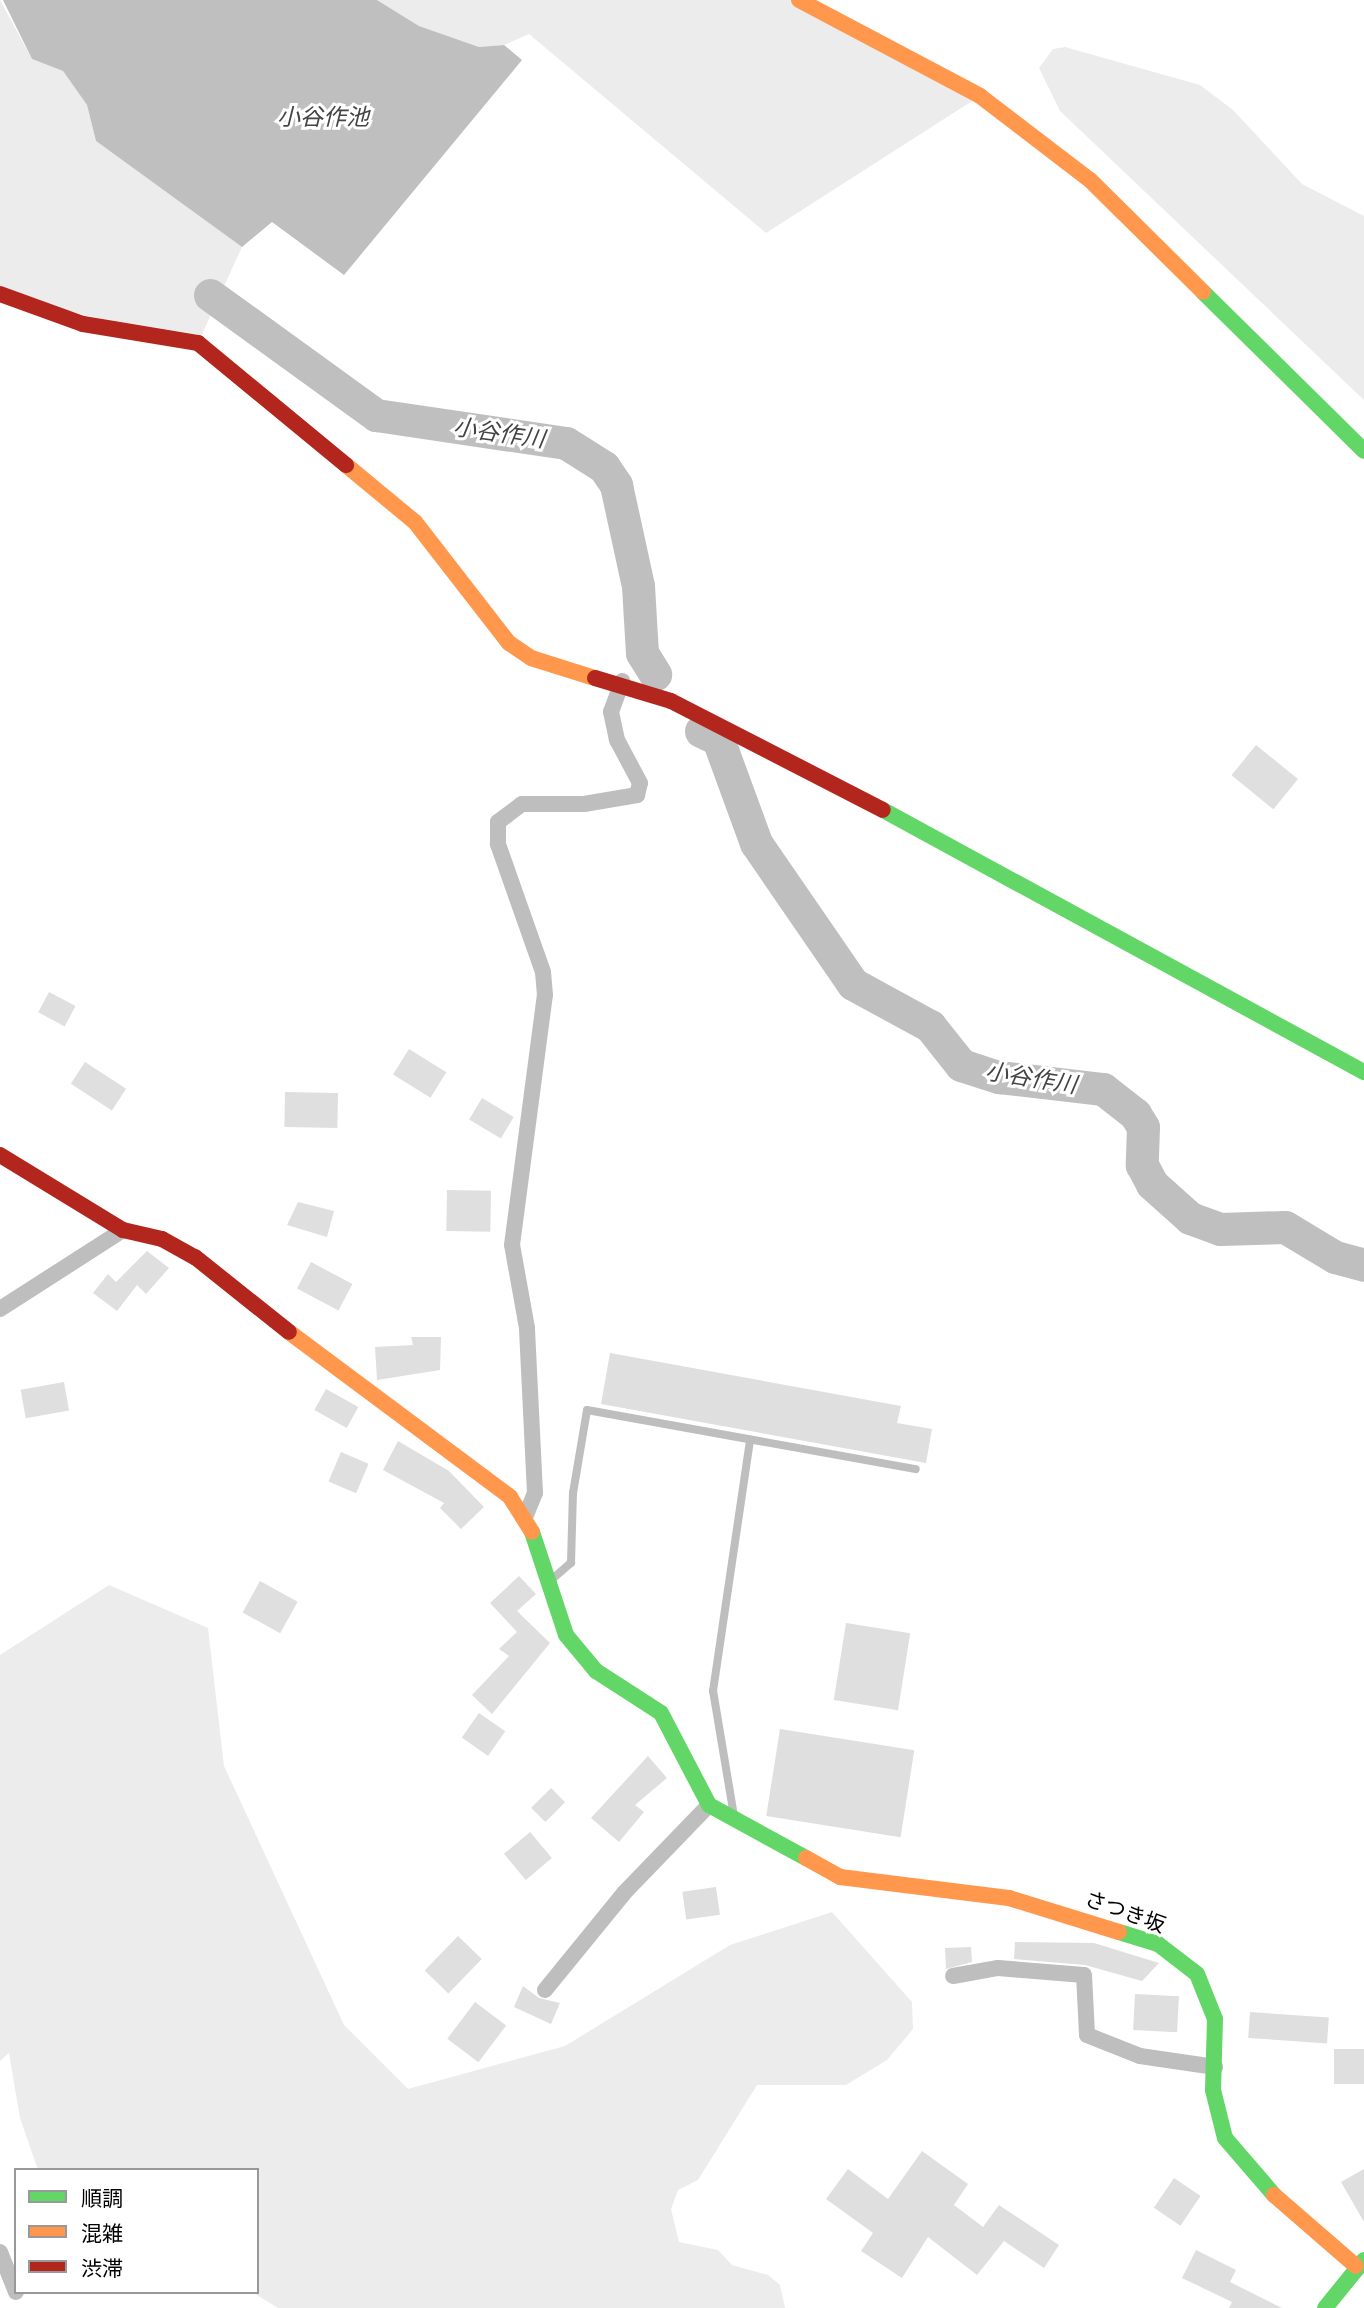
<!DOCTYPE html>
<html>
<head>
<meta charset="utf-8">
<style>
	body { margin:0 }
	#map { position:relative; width:1364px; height:2308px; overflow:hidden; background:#fff; font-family:Montserrat,"Noto Sans JP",sans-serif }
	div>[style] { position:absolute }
	.green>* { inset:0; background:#ececec }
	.water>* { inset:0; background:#bfbfbf }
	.river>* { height:33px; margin:-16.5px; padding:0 16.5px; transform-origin:16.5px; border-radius:16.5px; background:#bfbfbf }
	.building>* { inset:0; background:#dfdfdf; transform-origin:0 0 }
	.lane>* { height:8px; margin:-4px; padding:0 4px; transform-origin:4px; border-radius:4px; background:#bebebe }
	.street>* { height:16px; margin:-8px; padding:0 8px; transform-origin:8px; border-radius:8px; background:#bebebe }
	.fast>* { height:16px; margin:-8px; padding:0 8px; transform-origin:8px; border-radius:8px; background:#63d668 }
	.slow>* { height:16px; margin:-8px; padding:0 8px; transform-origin:8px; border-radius:8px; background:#ff974d }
	.jam>* { height:16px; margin:-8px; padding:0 8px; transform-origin:8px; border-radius:8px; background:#b3261e }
	span { translate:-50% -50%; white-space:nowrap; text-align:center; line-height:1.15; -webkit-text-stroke:6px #fff; paint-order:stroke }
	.street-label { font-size:21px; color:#000 }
	.water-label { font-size:23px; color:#444; font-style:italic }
	.legend { position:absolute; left:14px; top:2168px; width:245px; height:126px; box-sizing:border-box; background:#fff; border:2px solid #999; margin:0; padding:9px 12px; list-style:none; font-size:21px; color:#000 }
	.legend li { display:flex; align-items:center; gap:14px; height:35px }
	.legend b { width:35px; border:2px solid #999 }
</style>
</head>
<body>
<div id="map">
	<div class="green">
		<div style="clip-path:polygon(0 0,32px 59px,63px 71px,87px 105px,96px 141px,242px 247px,198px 343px,0 294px)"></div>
		<div style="clip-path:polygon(377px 0,799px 0,980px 96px,766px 233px,529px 34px,504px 45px,479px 47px,419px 26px)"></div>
		<div style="clip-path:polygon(1065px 47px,1200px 85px,1233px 110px,1302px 184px,1364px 216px,1364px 400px,1060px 111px,1039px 68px,1053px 49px)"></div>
		<div style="clip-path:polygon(109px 1585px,208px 1628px,224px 1766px,344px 2025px,408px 2089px,565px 2046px,730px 1945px,832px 1912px,912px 2002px,913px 2029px,887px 2060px,846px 2085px,757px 2085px,698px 2180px,678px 2190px,671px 2209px,679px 2242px,718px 2250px,732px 2265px,768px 2275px,780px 2285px,785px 2308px,278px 2308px,252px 2292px,257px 2292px,257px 2170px,38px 2170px,20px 2118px,9px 2053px,0 2061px,0 1655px)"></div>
	</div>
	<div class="water">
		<div style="clip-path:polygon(3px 0,377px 0,419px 26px,479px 47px,504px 45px,522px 60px,344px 275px,272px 222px,242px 247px,96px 141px,87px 105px,63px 71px,32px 59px)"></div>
	</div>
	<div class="river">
		<div style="left:210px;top:295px;width:205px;rotate:35.9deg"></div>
		<div style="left:376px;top:415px;width:192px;rotate:8.4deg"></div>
		<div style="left:566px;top:443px;width:45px;rotate:32.3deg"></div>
		<div style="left:604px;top:467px;width:22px;rotate:56deg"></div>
		<div style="left:616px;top:485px;width:103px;rotate:77.7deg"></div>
		<div style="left:638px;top:586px;width:67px;rotate:86.6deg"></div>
		<div style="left:642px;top:653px;width:25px;rotate:58deg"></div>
		<div style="left:701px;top:731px;width:19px;rotate:25deg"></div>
		<div style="left:718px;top:739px;width:111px;rotate:69.9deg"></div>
		<div style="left:756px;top:843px;width:171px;rotate:55.5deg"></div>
		<div style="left:853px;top:984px;width:88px;rotate:28.6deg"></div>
		<div style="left:930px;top:1026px;width:50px;rotate:51.5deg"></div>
		<div style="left:961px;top:1065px;width:40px;rotate:18deg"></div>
		<div style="left:999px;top:1077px;width:105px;rotate:6.6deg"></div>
		<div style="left:1103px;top:1089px;width:41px;rotate:38deg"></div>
		<div style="left:1135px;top:1114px;width:15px;rotate:58deg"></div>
		<div style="left:1143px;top:1127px;width:38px;rotate:92deg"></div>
		<div style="left:1142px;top:1165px;width:21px;rotate:62deg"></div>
		<div style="left:1152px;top:1184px;width:51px;rotate:41.8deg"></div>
		<div style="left:1190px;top:1218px;width:32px;rotate:20deg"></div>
		<div style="left:1220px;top:1229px;width:65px;rotate:-1.8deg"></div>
		<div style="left:1285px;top:1227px;width:58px;rotate:31deg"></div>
		<div style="left:1335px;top:1257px;width:30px;rotate:15deg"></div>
	</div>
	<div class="building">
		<div style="left:1256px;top:745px;width:54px;height:39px;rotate:39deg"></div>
		<div style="left:49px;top:992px;width:30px;height:23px;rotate:28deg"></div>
		<div style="left:409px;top:1049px;width:44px;height:30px;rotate:32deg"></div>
		<div style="left:85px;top:1062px;width:49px;height:26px;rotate:33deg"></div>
		<div style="left:285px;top:1092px;width:53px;height:35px;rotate:1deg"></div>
		<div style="left:482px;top:1098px;width:37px;height:25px;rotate:31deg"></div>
		<div style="left:447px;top:1190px;width:44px;height:41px;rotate:1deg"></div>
		<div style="clip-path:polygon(298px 1202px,334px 1211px,327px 1237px,287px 1225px)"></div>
		<div style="clip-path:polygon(147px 1251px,169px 1268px,146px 1294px,137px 1285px,117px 1311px,93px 1293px,108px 1274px,116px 1282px)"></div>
		<div style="left:311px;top:1262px;width:47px;height:30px;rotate:28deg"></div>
		<div style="clip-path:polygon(411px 1337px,441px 1337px,440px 1370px,377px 1380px,375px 1347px,413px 1345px)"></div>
		<div style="clip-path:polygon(610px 1353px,901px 1406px,897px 1423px,932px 1429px,926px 1463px,601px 1404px)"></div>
		<div style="left:64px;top:1382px;width:29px;height:44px;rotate:80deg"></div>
		<div style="left:326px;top:1389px;width:37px;height:24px;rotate:29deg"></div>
		<div style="clip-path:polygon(398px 1441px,449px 1471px,484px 1507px,461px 1529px,440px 1508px,444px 1503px,383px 1470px)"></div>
		<div style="left:341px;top:1452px;width:30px;height:32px;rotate:23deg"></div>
		<div style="clip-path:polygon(519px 1576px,536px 1594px,517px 1611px,550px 1643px,492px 1714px,472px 1695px,509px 1656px,499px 1649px,517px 1632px,490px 1603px)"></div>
		<div style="left:260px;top:1581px;width:43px;height:36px;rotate:29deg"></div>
		<div style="left:846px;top:1623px;width:65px;height:78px;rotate:9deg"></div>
		<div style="left:479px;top:1713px;width:32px;height:30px;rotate:35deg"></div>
		<div style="left:780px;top:1729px;width:136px;height:88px;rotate:9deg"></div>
		<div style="clip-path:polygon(648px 1756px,667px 1778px,635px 1805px,644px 1812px,619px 1842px,591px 1818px)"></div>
		<div style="left:551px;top:1788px;width:20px;height:28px;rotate:45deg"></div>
		<div style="left:530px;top:1832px;width:34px;height:34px;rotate:50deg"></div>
		<div style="left:716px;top:1887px;width:28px;height:34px;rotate:82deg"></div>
		<div style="left:458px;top:1936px;width:33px;height:48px;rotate:44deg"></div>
		<div style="clip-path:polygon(1015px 1942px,1094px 1943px,1159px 1963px,1142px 1981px,1085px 1965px,1014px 1959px)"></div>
		<div style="clip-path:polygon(971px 1947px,972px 1962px,946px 1969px,945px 1948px)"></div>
		<div style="clip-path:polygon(523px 1986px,539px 1998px,560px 2003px,551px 2024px,514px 2007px)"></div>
		<div style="left:1135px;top:1994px;width:44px;height:36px;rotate:3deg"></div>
		<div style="left:475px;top:2002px;width:39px;height:46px;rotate:37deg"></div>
		<div style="left:1250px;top:2012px;width:79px;height:26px;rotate:4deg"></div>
		<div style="left:1364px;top:2049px;width:35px;height:30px;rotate:90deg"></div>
		<div style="clip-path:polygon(922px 2151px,968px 2184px,954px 2205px,983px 2227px,999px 2205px,1059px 2245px,1044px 2268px,1004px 2241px,977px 2275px,928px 2237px,902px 2278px,861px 2251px,873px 2233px,826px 2199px,848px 2169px,888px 2199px)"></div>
		<div style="clip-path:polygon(1364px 2169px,1364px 2222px,1341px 2182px)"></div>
		<div style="left:1174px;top:2178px;width:32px;height:36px;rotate:34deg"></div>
		<div style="clip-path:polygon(1196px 2250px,1236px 2270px,1230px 2282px,1282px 2308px,1229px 2308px,1232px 2302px,1182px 2278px)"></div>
	</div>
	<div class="lane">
		<div style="left:550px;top:1581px;width:28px;rotate:-41deg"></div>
		<div style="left:571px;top:1563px;width:70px;rotate:-88.4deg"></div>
		<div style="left:573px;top:1493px;width:84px;rotate:-80.4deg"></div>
		<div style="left:587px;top:1410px;width:334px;rotate:10.2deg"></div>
		<div style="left:734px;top:1816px;width:127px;rotate:-99.5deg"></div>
		<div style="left:713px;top:1691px;width:254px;rotate:-81.6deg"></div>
	</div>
	<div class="street">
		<div style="left:0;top:1309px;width:146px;rotate:-32.7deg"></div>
		<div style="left:526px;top:1515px;width:24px;rotate:-68deg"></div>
		<div style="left:535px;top:1493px;width:165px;rotate:-92.8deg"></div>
		<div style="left:527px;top:1328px;width:84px;rotate:-100.2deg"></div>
		<div style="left:512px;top:1245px;width:252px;rotate:-82.5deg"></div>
		<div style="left:545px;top:995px;width:23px;rotate:-95deg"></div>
		<div style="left:543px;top:972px;width:136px;rotate:-109.4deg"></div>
		<div style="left:498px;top:844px;width:22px;rotate:-90deg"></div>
		<div style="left:498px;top:822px;width:30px;rotate:-37deg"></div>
		<div style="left:522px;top:804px;width:62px"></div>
		<div style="left:584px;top:804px;width:54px;rotate:-9.6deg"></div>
		<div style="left:637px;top:795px;width:12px;rotate:-76deg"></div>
		<div style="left:640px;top:783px;width:49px;rotate:-118.1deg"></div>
		<div style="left:617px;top:740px;width:29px;rotate:-102deg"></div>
		<div style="left:611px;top:712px;width:33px;rotate:-70deg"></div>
		<div style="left:953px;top:1976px;width:46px;rotate:-10.1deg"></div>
		<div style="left:998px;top:1968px;width:86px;rotate:4.7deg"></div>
		<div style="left:1084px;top:1975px;width:60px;rotate:87.1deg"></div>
		<div style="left:1087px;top:2035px;width:57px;rotate:21.6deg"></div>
		<div style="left:1140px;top:2056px;width:76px;rotate:8.3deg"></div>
		<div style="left:545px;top:1990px;width:125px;rotate:-50.8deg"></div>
		<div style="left:624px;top:1893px;width:122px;rotate:-46deg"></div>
		<div style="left:0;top:2252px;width:43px;rotate:68.2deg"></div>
	</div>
	<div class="fast">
		<div style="left:1203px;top:292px;width:226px;rotate:44.6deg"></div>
		<div style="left:883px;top:810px;width:548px;rotate:28.58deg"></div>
		<div style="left:532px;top:1532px;width:108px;rotate:71.7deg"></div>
		<div style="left:566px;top:1635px;width:47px;rotate:50.2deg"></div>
		<div style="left:596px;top:1671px;width:77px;rotate:32.9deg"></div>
		<div style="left:661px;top:1713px;width:104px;rotate:62.4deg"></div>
		<div style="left:709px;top:1805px;width:111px;rotate:28.7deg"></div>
		<div style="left:1119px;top:1932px;width:41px;rotate:17.1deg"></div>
		<div style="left:1158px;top:1944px;width:49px;rotate:37.6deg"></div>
		<div style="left:1197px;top:1974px;width:48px;rotate:68.2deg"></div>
		<div style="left:1215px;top:2019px;width:71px;rotate:91.6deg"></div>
		<div style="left:1213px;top:2090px;width:49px;rotate:76deg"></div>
		<div style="left:1225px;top:2138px;width:75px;rotate:49.3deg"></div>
		<div style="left:1325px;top:2308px;width:62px;rotate:-50.9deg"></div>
	</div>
	<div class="slow">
		<div style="left:799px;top:0;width:205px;rotate:27.9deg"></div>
		<div style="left:980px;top:96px;width:138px;rotate:37.4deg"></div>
		<div style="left:1090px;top:180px;width:159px;rotate:44.7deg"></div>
		<div style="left:346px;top:465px;width:89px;rotate:39.6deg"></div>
		<div style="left:415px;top:522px;width:153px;rotate:52.2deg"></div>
		<div style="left:509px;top:643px;width:27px;rotate:34deg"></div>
		<div style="left:531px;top:658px;width:67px;rotate:17.4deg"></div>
		<div style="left:289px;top:1332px;width:276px;rotate:36.7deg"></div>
		<div style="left:510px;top:1497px;width:41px;rotate:57.8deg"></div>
		<div style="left:806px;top:1858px;width:39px;rotate:29deg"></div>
		<div style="left:840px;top:1877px;width:170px;rotate:7.1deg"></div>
		<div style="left:1009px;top:1898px;width:115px;rotate:17.2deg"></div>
		<div style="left:1274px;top:2195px;width:108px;rotate:40.9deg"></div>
	</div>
	<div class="jam">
		<div style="left:0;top:294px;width:88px;rotate:19.9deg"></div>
		<div style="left:83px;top:324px;width:117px;rotate:9.4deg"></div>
		<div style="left:198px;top:343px;width:192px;rotate:39.5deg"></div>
		<div style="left:595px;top:678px;width:79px;rotate:16.8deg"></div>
		<div style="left:671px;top:701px;width:238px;rotate:27.2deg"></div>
		<div style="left:0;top:1155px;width:144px;rotate:31.4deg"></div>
		<div style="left:123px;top:1230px;width:40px;rotate:13deg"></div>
		<div style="left:162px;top:1239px;width:38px;rotate:29deg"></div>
		<div style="left:195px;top:1257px;width:120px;rotate:38.6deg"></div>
	</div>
	<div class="street-label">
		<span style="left:1125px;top:1912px;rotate:20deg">さつき坂</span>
	</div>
	<div class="water-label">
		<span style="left:323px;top:117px">小谷作池</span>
		<span style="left:499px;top:433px;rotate:8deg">小谷作川</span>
		<span style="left:1031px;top:1078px;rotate:9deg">小谷作川</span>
	</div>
	<ul class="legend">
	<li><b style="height:9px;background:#63d668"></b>順調</li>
	<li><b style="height:9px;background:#ff974d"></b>混雑</li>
	<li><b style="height:9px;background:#b3261e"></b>渋滞</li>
	</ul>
</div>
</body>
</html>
